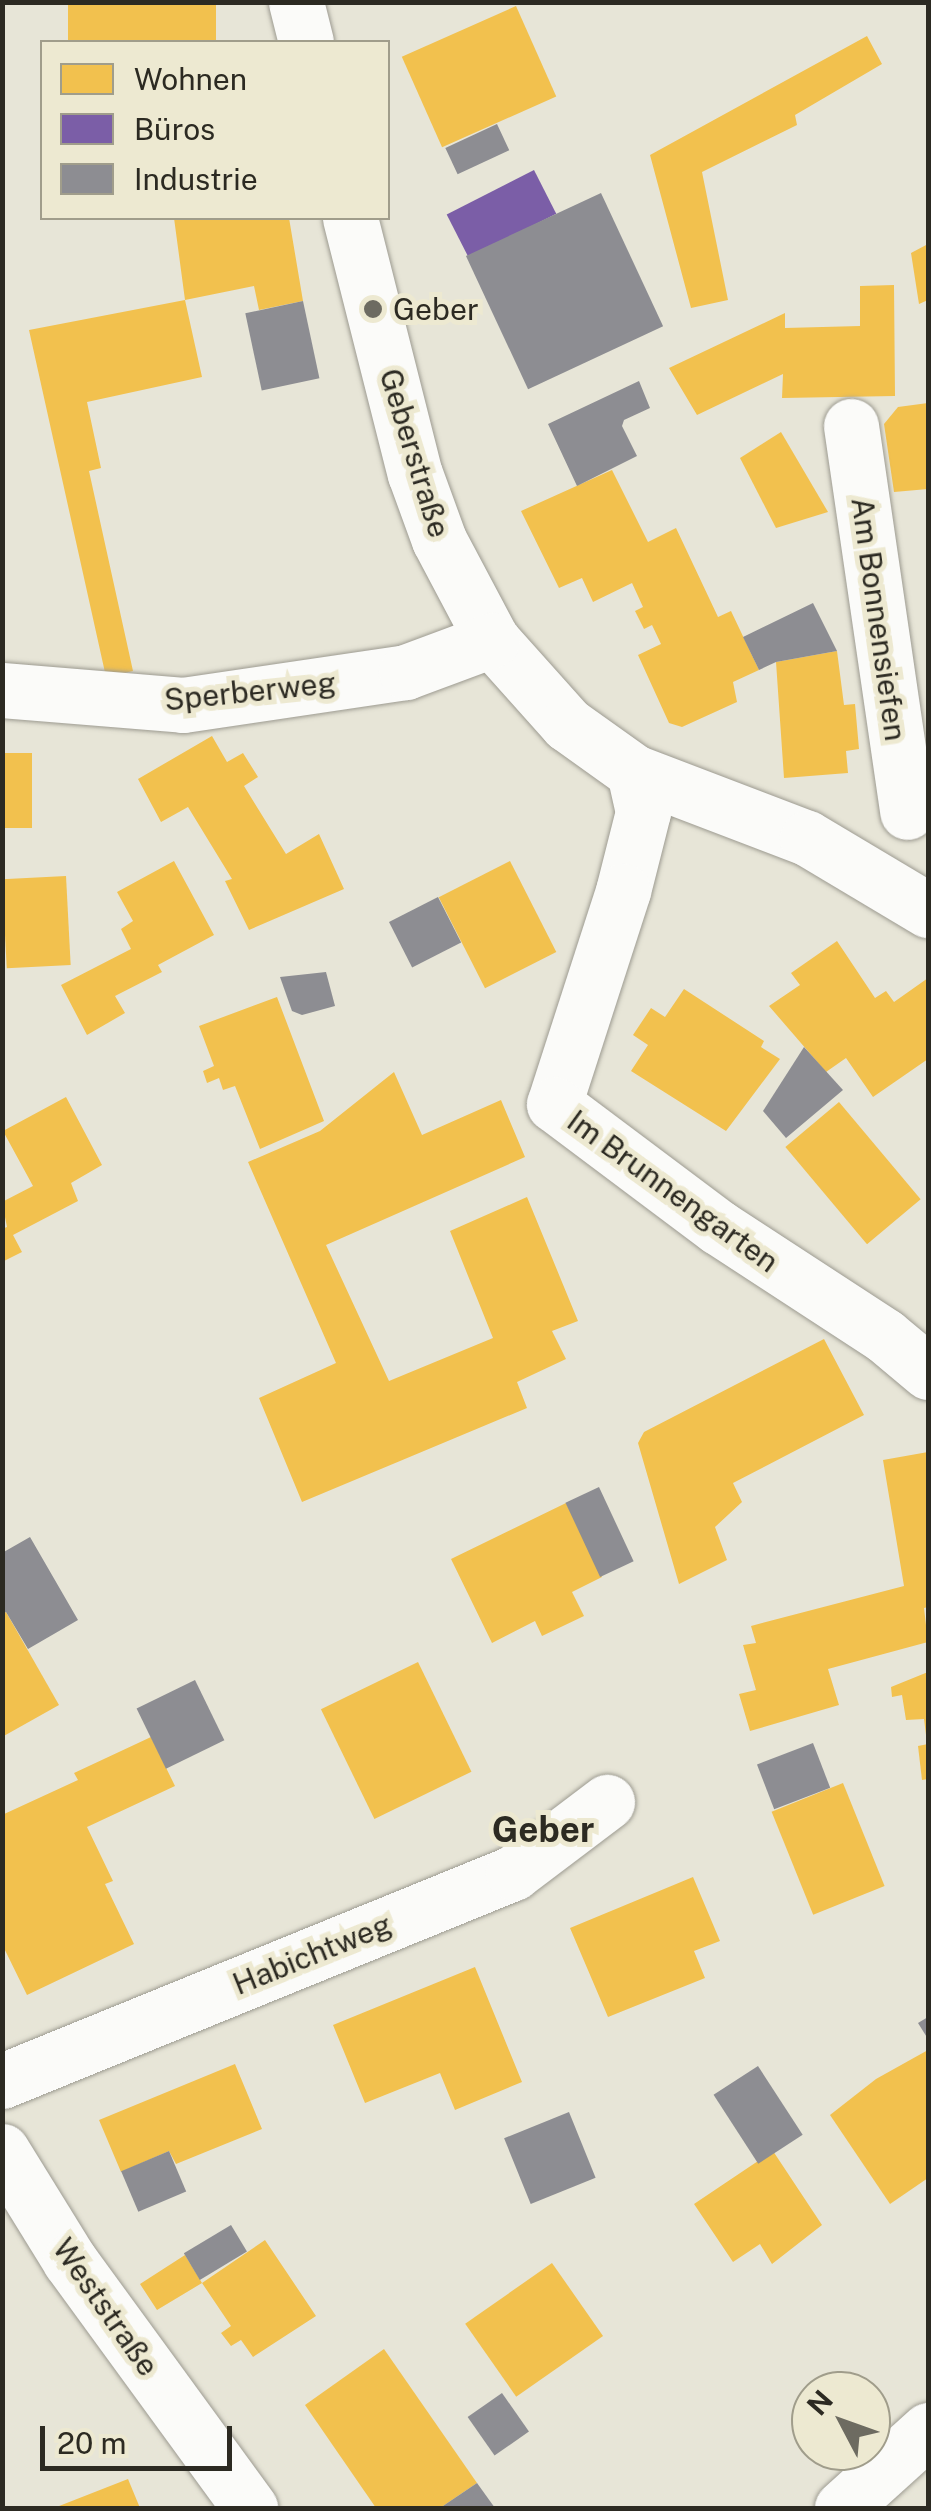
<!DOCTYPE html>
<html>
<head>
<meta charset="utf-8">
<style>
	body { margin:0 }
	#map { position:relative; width:931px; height:2511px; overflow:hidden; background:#e7e5d7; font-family:"Public Sans",sans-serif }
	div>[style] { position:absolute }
	.homes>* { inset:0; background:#f2c14e; transform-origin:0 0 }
	.offices>* { inset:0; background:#7b5ea7; transform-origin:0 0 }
	.industry>* { inset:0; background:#8d8d92; transform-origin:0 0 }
	.roads { filter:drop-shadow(0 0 2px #9d9b91) drop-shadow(0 0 2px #9d9b91) }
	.minor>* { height:55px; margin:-27.5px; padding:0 27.5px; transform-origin:27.5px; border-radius:27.5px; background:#fbfbf9 }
	.dots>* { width:28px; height:28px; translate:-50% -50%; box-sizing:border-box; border:5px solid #ede9d1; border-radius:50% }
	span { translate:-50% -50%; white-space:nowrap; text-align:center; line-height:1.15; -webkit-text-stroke:10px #ede9d1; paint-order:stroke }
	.poi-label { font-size:30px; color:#2c2a22 }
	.left { translate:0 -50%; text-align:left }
	.street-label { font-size:30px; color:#2c2a22 }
	.quarter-label { font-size:35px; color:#2c2a22; font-weight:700 }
	.frame { position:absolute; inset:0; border:5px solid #2c2a22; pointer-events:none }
	.legend { position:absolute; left:40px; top:40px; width:350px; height:180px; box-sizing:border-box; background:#ede9d1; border:2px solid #a09d8b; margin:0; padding:12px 18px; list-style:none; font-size:30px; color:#2c2a22 }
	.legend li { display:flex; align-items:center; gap:20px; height:50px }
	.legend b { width:50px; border:2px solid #a09d8b }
	.north { position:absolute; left:791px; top:2371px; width:100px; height:100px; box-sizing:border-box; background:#ede9d1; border:2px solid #a09d8b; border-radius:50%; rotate:311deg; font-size:28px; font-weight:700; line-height:40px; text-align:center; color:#2c2a22 }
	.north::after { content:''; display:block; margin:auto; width:35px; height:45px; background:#6d6b61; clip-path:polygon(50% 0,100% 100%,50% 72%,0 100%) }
	.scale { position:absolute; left:40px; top:2426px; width:192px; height:45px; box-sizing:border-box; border:5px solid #2c2a22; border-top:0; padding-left:12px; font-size:30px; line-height:35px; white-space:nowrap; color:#2c2a22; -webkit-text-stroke:8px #ede9d1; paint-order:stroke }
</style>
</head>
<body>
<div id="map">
	<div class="homes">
		<div style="left:68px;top:2px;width:148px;height:41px"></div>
		<div style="left:516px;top:6px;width:99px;height:125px;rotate:66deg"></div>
		<div style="clip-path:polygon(867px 36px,882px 64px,795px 115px,797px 125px,702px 172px,728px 300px,691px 308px,650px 155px)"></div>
		<div style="clip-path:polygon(174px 218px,289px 218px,303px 301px,259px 310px,254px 286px,185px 300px)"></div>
		<div style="clip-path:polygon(928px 244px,928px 300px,919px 304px,911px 253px)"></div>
		<div style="clip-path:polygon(894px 285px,895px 396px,782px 398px,783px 374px,697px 415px,669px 368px,785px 313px,785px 328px,860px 326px,860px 286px)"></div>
		<div style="clip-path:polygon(185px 300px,202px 377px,87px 402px,101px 468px,89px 471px,133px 671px,106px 677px,29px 330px)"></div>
		<div style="clip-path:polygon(928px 403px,928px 489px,894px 492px,884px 424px,898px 407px)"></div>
		<div style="clip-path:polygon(781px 432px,828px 512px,776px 528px,740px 458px)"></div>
		<div style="clip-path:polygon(612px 470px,648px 542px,676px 528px,718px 617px,731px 611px,759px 670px,733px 682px,737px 702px,682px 727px,669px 723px,638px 655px,661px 644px,652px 625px,644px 629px,635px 611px,643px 607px,632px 583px,593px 602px,582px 578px,559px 588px,521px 511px)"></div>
		<div style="clip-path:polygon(837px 651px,844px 705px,855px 704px,859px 749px,846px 751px,848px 773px,784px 778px,776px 662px)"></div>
		<div style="clip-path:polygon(212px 736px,227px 762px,243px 753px,258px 777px,244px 786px,286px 854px,319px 834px,344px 889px,249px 930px,225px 881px,232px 879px,188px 807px,161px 822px,138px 779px)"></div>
		<div style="left:2px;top:753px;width:30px;height:75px"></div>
		<div style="clip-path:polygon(174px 861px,214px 935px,158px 965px,162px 972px,115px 996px,125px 1013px,87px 1035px,61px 985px,131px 949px,121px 929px,133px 921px,117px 892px)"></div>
		<div style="left:510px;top:861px;width:102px;height:80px;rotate:63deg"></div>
		<div style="left:66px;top:876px;width:89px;height:64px;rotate:87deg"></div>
		<div style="clip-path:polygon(837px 941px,875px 998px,886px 991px,894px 1002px,928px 978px,928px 1059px,873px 1097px,846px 1058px,826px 1072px,769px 1006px,800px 985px,791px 973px)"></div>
		<div style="clip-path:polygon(684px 989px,764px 1041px,761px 1047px,780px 1059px,726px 1131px,631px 1071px,648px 1045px,633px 1035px,651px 1008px,665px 1017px)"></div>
		<div style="clip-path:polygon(277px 997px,324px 1121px,260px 1149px,235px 1086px,223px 1090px,219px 1078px,207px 1083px,203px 1071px,214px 1066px,199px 1026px)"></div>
		<div style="clip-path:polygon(394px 1072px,422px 1135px,501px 1100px,525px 1157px,326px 1245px,389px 1381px,493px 1338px,450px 1231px,527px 1197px,578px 1321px,552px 1331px,566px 1359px,517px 1382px,527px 1408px,302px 1502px,259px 1398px,336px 1363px,248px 1162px,320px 1131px)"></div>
		<div style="clip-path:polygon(66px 1097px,102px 1165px,71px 1183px,78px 1201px,13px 1235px,22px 1252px,2px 1262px,2px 1229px,7px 1227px,2px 1202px,33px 1186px,3px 1131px)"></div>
		<div style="left:839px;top:1102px;width:127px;height:70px;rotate:50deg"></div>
		<div style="clip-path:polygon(824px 1339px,864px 1415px,733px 1483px,742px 1502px,715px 1527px,727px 1560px,679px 1584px,638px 1443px,644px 1432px)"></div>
		<div style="clip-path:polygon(928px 1452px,928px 1607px,924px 1608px,928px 1642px,828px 1669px,839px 1705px,750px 1731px,739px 1694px,756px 1690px,743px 1645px,756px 1643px,751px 1626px,904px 1586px,883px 1460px)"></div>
		<div style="clip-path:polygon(566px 1503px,602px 1577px,572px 1592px,584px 1616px,542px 1636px,535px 1621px,492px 1643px,451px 1559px)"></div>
		<div style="clip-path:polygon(6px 1612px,59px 1705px,2px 1737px,2px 1614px)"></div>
		<div style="left:418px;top:1662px;width:122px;height:108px;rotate:64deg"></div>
		<div style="clip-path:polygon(928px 1672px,928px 1735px,926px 1735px,924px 1719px,906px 1720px,902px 1695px,892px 1697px,891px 1687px)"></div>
		<div style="clip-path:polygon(151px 1737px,175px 1786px,87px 1827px,113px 1881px,105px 1884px,134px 1944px,27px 1995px,2px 1944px,2px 1815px,78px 1780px,74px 1773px)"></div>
		<div style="clip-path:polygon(928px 1744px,928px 1779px,922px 1780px,918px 1746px)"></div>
		<div style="left:843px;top:1783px;width:111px;height:77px;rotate:68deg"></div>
		<div style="clip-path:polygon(693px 1877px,720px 1941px,694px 1951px,705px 1978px,608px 2017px,570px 1928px)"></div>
		<div style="clip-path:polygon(475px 1967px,522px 2082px,455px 2110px,440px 2073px,365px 2103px,333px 2025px)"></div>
		<div style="clip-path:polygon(928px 2050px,928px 2178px,890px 2204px,830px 2115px,876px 2079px)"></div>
		<div style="clip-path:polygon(235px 2064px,262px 2129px,176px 2164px,169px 2151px,121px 2172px,99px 2120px)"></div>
		<div style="clip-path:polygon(773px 2151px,822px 2225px,772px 2264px,760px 2244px,733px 2262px,694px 2204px)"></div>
		<div style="clip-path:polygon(265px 2240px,316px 2316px,253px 2357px,241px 2340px,231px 2346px,221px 2333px,231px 2326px,202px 2283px,157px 2310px,140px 2284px,185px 2255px,202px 2283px)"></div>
		<div style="left:552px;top:2263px;width:89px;height:106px;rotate:55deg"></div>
		<div style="clip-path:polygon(384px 2349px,477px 2483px,440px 2508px,376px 2508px,305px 2405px)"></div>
		<div style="clip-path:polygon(128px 2479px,140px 2508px,54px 2508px)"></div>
	</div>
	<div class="offices">
		<div style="left:534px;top:170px;width:49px;height:98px;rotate:63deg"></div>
	</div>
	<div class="industry">
		<div style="left:497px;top:124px;width:29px;height:57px;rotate:65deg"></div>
		<div style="left:601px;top:193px;width:147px;height:149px;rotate:65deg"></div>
		<div style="left:303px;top:301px;width:79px;height:59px;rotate:78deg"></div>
		<div style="clip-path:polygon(639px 381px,650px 408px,624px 420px,622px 426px,637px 456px,577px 486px,548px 424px)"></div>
		<div style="clip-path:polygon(813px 603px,837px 651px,776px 662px,759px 670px,743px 637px)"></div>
		<div style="left:438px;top:897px;width:51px;height:55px;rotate:63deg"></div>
		<div style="clip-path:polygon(326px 972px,335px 1006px,302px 1015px,292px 1011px,280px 977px)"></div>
		<div style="clip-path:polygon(804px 1047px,843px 1090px,786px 1138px,763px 1111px)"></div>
		<div style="left:599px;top:1487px;width:82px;height:37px;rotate:65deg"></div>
		<div style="clip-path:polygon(30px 1537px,78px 1620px,28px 1649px,6px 1612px,2px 1614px,2px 1553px)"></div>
		<div style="left:195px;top:1680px;width:67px;height:65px;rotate:64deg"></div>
		<div style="left:813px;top:1743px;width:48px;height:60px;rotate:69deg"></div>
		<div style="clip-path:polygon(928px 2017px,928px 2039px,918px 2023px)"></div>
		<div style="left:758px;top:2066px;width:82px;height:53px;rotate:57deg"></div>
		<div style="left:569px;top:2112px;width:71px;height:70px;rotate:68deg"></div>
		<div style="left:169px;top:2151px;width:44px;height:52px;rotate:67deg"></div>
		<div style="left:231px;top:2225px;width:31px;height:55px;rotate:59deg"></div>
		<div style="left:502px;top:2393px;width:47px;height:42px;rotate:55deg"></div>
		<div style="clip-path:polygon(477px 2483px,495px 2508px,440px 2508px)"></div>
	</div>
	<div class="roads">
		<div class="minor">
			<div style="left:296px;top:2px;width:41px;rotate:76deg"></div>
			<div style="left:350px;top:218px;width:264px;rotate:75.8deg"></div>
			<div style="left:415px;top:474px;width:70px;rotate:70deg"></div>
			<div style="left:439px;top:540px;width:113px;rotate:62.1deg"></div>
			<div style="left:492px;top:640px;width:113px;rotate:48.2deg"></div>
			<div style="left:567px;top:724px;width:82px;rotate:35.6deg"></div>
			<div style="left:634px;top:772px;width:185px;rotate:20.9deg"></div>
			<div style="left:807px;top:838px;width:141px;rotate:30.8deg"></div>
			<div style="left:851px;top:426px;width:390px;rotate:81.7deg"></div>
			<div style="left:2px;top:690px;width:182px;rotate:4.7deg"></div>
			<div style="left:183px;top:705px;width:225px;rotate:-8.4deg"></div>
			<div style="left:406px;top:672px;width:92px;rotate:-20.4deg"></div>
			<div style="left:634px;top:772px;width:41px;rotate:77.3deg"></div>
			<div style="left:643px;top:812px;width:81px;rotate:104.2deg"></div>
			<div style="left:623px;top:891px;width:224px;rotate:107.9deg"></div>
			<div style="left:554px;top:1104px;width:205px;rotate:36.9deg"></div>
			<div style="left:718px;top:1227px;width:199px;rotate:33.1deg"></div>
			<div style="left:885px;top:1336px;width:56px;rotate:39.9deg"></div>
			<div style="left:2px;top:2081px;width:552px;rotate:-22.15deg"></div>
			<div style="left:513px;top:1873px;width:118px;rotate:-37.1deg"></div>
			<div style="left:2px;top:2151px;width:129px;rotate:58.3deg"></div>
			<div style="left:70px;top:2261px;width:306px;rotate:53.9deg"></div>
			<div style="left:842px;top:2508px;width:116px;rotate:-42.2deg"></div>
		</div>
	</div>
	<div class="dots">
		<div style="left:373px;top:309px;background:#6d6b61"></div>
	</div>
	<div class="poi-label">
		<span class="left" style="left:393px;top:309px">Geber</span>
	</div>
	<div class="street-label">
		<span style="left:415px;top:453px;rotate:73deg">Geberstraße</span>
		<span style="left:879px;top:619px;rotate:82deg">Am Bonnensiefen</span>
		<span style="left:250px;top:691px;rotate:-6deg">Sperberweg</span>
		<span style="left:673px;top:1191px;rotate:36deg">Im Brunnengarten</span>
		<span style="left:312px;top:1954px;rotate:-22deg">Habichtweg</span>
		<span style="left:106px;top:2307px;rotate:55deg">Weststraße</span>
	</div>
	<div class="quarter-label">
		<span style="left:543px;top:1830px">Geber</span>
	</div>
	<div class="frame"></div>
	<ul class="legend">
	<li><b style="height:28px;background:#f2c14e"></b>Wohnen</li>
	<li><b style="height:28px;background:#7b5ea7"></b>Büros</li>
	<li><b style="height:28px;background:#8d8d92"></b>Industrie</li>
	</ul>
	<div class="north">N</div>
	<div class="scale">20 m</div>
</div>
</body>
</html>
